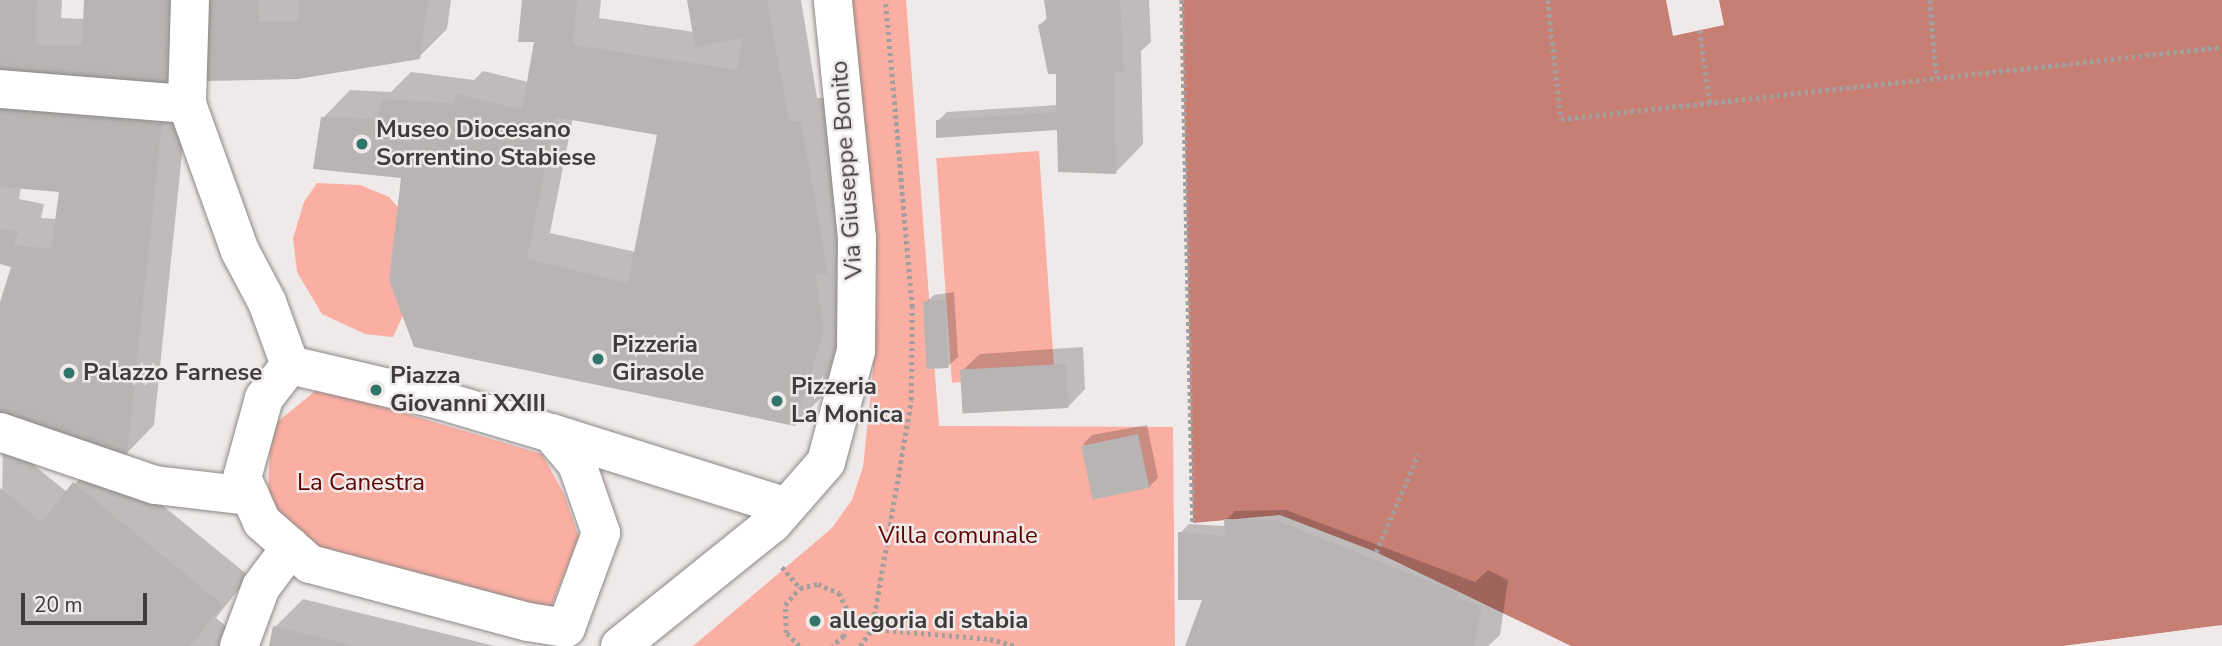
<!DOCTYPE html>
<html>
<head>
<meta charset="utf-8">
<style>
	body { margin:0 }
	#map { position:relative; width:2222px; height:646px; overflow:hidden; background:#efeae9; font-family:"Nunito Sans",sans-serif }
	div>[style] { position:absolute }
	.green>* { inset:0; background:#fbafa2; transform-origin:0 0 }
	.water>* { inset:0; background:#c77f73 }
	.pier>* { inset:0; background:#efeae9 }
	.shadow>* { inset:0; background:#0003 }
	.building>* { inset:0; background:#b8b4b3; transform-origin:0 0 }
	.path>* { height:4.5px; margin-top:-2.25px; transform-origin:0; background:repeating-linear-gradient(90deg,#a39f9e 0 3.5px,transparent 0 7px) }
	.roads { filter:drop-shadow(0 0 2px #8c8887) drop-shadow(0 0 2px #8c8887) }
	.minor>* { height:38px; margin:-19px; padding:0 19px; transform-origin:19px; border-radius:19px; background:#fff }
	.tertiary>* { height:38px; margin:-19px; padding:0 19px; transform-origin:19px; border-radius:19px; background:#fff }
	.dots>* { width:19px; height:19px; translate:-50% -50%; box-sizing:border-box; border:4px solid #efeae9; border-radius:50% }
	span { translate:-50% -50%; white-space:nowrap; text-align:center; line-height:1.15; -webkit-text-stroke:5px #efeae9; paint-order:stroke }
	.poi-label { font-size:24px; color:#3e3c3c; font-weight:700 }
	.left { translate:0 -50%; text-align:left }
	.street-label { font-size:24px; color:#3e3c3c }
	.park-label { font-size:24px; color:#5e0300 }
	.scale { position:absolute; left:21px; top:593px; width:126px; height:32px; box-sizing:border-box; border:4px solid #3e3c3c; border-top:0; padding-left:9px; font-size:21px; line-height:24px; white-space:nowrap; color:#3e3c3c; -webkit-text-stroke:5px #efeae9; paint-order:stroke }
</style>
</head>
<body>
<div id="map">
	<div class="green">
		<div style="clip-path:polygon(844px 0,906px 0,939px 426px,1173px 427px,1175px 646px,693px 646px,832px 528px,852px 500px,863px 467px,873px 370px,873px 308px)"></div>
		<div style="left:1039px;top:151px;width:225px;height:103px;rotate:86deg"></div>
		<div style="clip-path:polygon(317px 183px,360px 185px,389px 197px,416px 227px,407px 307px,393px 337px,365px 334px,322px 314px,297px 272px,293px 238px,304px 202px)"></div>
		<div style="clip-path:polygon(319px 388px,542px 454px,564px 494px,579px 537px,548px 615px,313px 553px,267px 512px,270px 447px,276px 423px)"></div>
	</div>
	<div class="water">
		<div style="clip-path:polygon(1182px 0,2222px 0,2222px 625px,2064px 646px,1571px 646px,1376px 552px,1280px 515px,1193px 523px)"></div>
	</div>
	<div class="pier">
		<div style="clip-path:polygon(1666px 0,1719px 0,1724px 25px,1673px 36px)"></div>
		<div style="clip-path:polygon(2222px 625px,2090px 646px,2064px 646px)"></div>
	</div>
	<div class="shadow">
		<div style="clip-path:polygon(evenodd,0 0,62px 0,61px 18px,85px 19px,86px 0,194px 0,192px 58px,164px 86px,188px 96px,154px 425px,127px 453px,0 413px,0 308px,14px 265px,0 262px,0 0,21px 187px,61px 191px,57px 219px,41px 218px,44px 204px,19px 199px,21px 187px)"></div>
		<div style="clip-path:polygon(208px 0,451px 0,447px 29px,419px 57px,297px 77px)"></div>
		<div style="clip-path:polygon(evenodd,524px 0,601px 0,599px 18px,694px 32px,688px 0,801px 0,817px 98px,824px 98px,851px 300px,822px 397px,794px 424px,416px 345px,406px 170px,323px 118px,350px 90px,391px 92px,411px 72px,474px 80px,483px 71px,528px 82px,536px 40px,524px 0,573px 117px,659px 133px,636px 252px,550px 233px,573px 117px)"></div>
		<div style="clip-path:polygon(1046px 0,1149px 0,1151px 42px,1141px 51px,1143px 144px,1116px 172px,1058px 126px,938px 121px,947px 112px,1058px 105px,1057px 72px,1040px 25px,1048px 17px)"></div>
		<div style="clip-path:polygon(954px 292px,958px 357px,948px 366px,924px 304px,934px 295px)"></div>
		<div style="clip-path:polygon(1083px 347px,1085px 389px,1068px 407px,962px 371px,980px 354px)"></div>
		<div style="clip-path:polygon(1147px 425px,1158px 478px,1149px 487px,1083px 444px,1092px 435px)"></div>
		<div style="clip-path:polygon(3px 440px,67px 492px,102px 456px,249px 576px,216px 618px,240px 638px,239px 646px,0 646px)"></div>
		<div style="clip-path:polygon(1286px 510px,1475px 582px,1488px 570px,1508px 580px,1500px 635px,1488px 646px,1188px 646px,1205px 598px,1180px 533px,1189px 524px,1226px 526px,1226px 520px,1235px 511px)"></div>
		<div style="clip-path:polygon(303px 599px,495px 646px,271px 646px,275px 627px)"></div>
	</div>
	<div class="building">
		<div style="clip-path:polygon(0 0,37px 0,35px 45px,82px 46px,84px 0,168px 0,165px 87px,0 78px)"></div>
		<div style="clip-path:polygon(206px 0,258px 0,259px 22px,299px 21px,299px 0,428px 0,420px 59px,298px 79px,205px 81px)"></div>
		<div style="clip-path:polygon(evenodd,522px 0,577px 0,573px 45px,737px 70px,743px 38px,695px 47px,687px 0,767px 0,789px 121px,801px 121px,828px 275px,815px 272px,824px 329px,795px 426px,414px 347px,389px 280px,401px 178px,313px 169px,321px 117px,377px 119px,382px 99px,453px 103px,457px 94px,522px 110px,534px 42px,518px 42px,522px 0,555px 117px,657px 135px,628px 283px,527px 259px,555px 117px)"></div>
		<div style="clip-path:polygon(1044px 0,1120px 0,1124px 71px,1114px 73px,1116px 174px,1058px 172px,1057px 130px,936px 138px,936px 120px,1056px 112px,1056px 74px,1048px 74px,1038px 25px,1047px 21px)"></div>
		<div style="clip-path:polygon(0 107px,162px 124px,127px 455px,0 415px,0 302px,11px 267px,0 264px,0 228px,18px 232px,14px 245px,51px 249px,59px 192px,0 187px)"></div>
		<div style="left:945px;top:300px;width:68px;height:22px;rotate:87deg"></div>
		<div style="left:1066px;top:364px;width:44px;height:106px;rotate:87deg"></div>
		<div style="left:1138px;top:434px;width:55px;height:58px;rotate:78deg"></div>
		<div style="clip-path:polygon(73px 482px,223px 605px,190px 646px,0 646px,0 488px,42px 522px)"></div>
		<div style="clip-path:polygon(1224px 519px,1275px 520px,1458px 593px,1454px 607px,1458px 597px,1482px 607px,1474px 646px,1185px 646px,1202px 600px,1178px 600px,1178px 532px,1225px 536px)"></div>
		<div style="clip-path:polygon(273px 626px,351px 645px,351px 646px,269px 646px)"></div>
	</div>
	<div class="path">
		<div style="left:1182px;top:0;width:523px;rotate:88.8deg"></div>
		<div style="left:1548px;top:0;width:120px;rotate:83.8deg"></div>
		<div style="left:1561px;top:119px;width:665px;rotate:-6.22deg"></div>
		<div style="left:1930px;top:0;width:78px;rotate:84.9deg"></div>
		<div style="left:1700px;top:30px;width:74px;rotate:82.2deg"></div>
		<div style="left:1376px;top:552px;width:106px;rotate:-66.6deg"></div>
		<div style="left:782px;top:567px;width:28px;rotate:49deg"></div>
		<div style="left:872px;top:629px;width:118px;rotate:4.8deg"></div>
		<div style="left:990px;top:639px;width:27px;rotate:15deg"></div>
		<div style="left:799px;top:646px;width:18px;rotate:-135deg"></div>
		<div style="left:786px;top:633px;width:28px;rotate:-92deg"></div>
		<div style="left:785px;top:605px;width:23px;rotate:-49deg"></div>
		<div style="left:800px;top:588px;width:18px;rotate:-13deg"></div>
		<div style="left:818px;top:584px;width:23px;rotate:23deg"></div>
		<div style="left:839px;top:593px;width:22px;rotate:63deg"></div>
		<div style="left:849px;top:613px;width:24px;rotate:102deg"></div>
		<div style="left:844px;top:636px;width:15px;rotate:138deg"></div>
		<div style="left:860px;top:646px;width:21px;rotate:-55deg"></div>
		<div style="left:872px;top:629px;width:232px;rotate:-80.3deg"></div>
		<div style="left:911px;top:400px;width:93px;rotate:-89.4deg"></div>
		<div style="left:912px;top:307px;width:308px;rotate:-95deg"></div>
	</div>
	<div class="roads">
		<div class="minor">
			<div style="left:190px;top:0;width:104px;rotate:91.7deg"></div>
			<div style="left:187px;top:104px;width:156px;rotate:70.2deg"></div>
			<div style="left:240px;top:251px;width:58px;rotate:62.1deg"></div>
			<div style="left:267px;top:302px;width:67px;rotate:69.9deg"></div>
			<div style="left:0;top:89px;width:188px;rotate:4.6deg"></div>
			<div style="left:290px;top:365px;width:154px;rotate:13.1deg"></div>
			<div style="left:440px;top:400px;width:116px;rotate:16.6deg"></div>
			<div style="left:551px;top:433px;width:40px;rotate:50deg"></div>
			<div style="left:577px;top:464px;width:73px;rotate:70.8deg"></div>
			<div style="left:601px;top:533px;width:101px;rotate:110.2deg"></div>
			<div style="left:566px;top:628px;width:38px;rotate:-171deg"></div>
			<div style="left:528px;top:622px;width:226px;rotate:-165.1deg"></div>
			<div style="left:310px;top:564px;width:64px;rotate:-138.8deg"></div>
			<div style="left:262px;top:522px;width:48px;rotate:-114.4deg"></div>
			<div style="left:242px;top:478px;width:83px;rotate:-74.6deg"></div>
			<div style="left:264px;top:398px;width:42px;rotate:-51.8deg"></div>
			<div style="left:0;top:432px;width:164px;rotate:18.9deg"></div>
			<div style="left:155px;top:485px;width:96px;rotate:6.6deg"></div>
			<div style="left:551px;top:433px;width:247px;rotate:17.4deg"></div>
			<div style="left:239px;top:646px;width:63px;rotate:-69.6deg"></div>
			<div style="left:261px;top:587px;width:50px;rotate:-53.1deg"></div>
		</div>
		<div class="tertiary">
			<div style="left:620px;top:646px;width:195px;rotate:-38.8deg"></div>
			<div style="left:772px;top:524px;width:82px;rotate:-48.9deg"></div>
			<div style="left:826px;top:462px;width:115px;rotate:-74.9deg"></div>
			<div style="left:856px;top:351px;width:113px;rotate:-89.5deg"></div>
			<div style="left:857px;top:238px;width:239px;rotate:-95.8deg"></div>
		</div>
	</div>
	<div class="dots">
		<div style="left:362px;top:144px;background:#307569"></div>
		<div style="left:598px;top:359px;background:#307569"></div>
		<div style="left:69px;top:373px;background:#307569"></div>
		<div style="left:376px;top:390px;background:#307569"></div>
		<div style="left:777px;top:401px;background:#307569"></div>
		<div style="left:815px;top:621px;background:#307569"></div>
	</div>
	<div class="poi-label">
		<span class="left" style="left:376px;top:144px">Museo Diocesano<br>Sorrentino Stabiese</span>
		<span class="left" style="left:612px;top:359px">Pizzeria<br>Girasole</span>
		<span class="left" style="left:83px;top:373px">Palazzo Farnese</span>
		<span class="left" style="left:390px;top:390px">Piazza<br>Giovanni XXIII</span>
		<span class="left" style="left:791px;top:401px">Pizzeria<br>La Monica</span>
		<span class="left" style="left:829px;top:621px">allegoria di stabia</span>
	</div>
	<div class="street-label">
		<span style="left:847px;top:170px;rotate:-94deg">Via Giuseppe Bonito</span>
	</div>
	<div class="park-label">
		<span style="left:361px;top:483px">La Canestra</span>
		<span style="left:958px;top:536px">Villa comunale</span>
	</div>
	<div class="scale">20 m</div>
</div>
</body>
</html>
